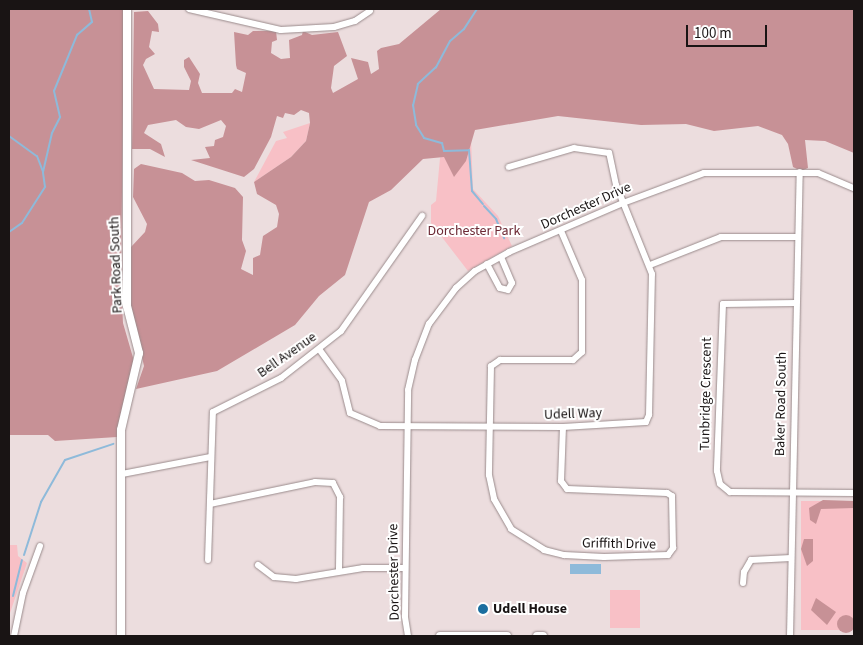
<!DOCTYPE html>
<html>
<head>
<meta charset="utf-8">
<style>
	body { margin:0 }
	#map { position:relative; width:863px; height:645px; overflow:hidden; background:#ecddde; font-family:"Source Sans 3",sans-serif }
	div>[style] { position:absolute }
	.green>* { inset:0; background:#f8c0c6; transform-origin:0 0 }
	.forest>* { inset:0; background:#c79196 }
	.round { border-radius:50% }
	.water>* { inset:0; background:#8ebada; transform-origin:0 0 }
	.stream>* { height:2px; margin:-1px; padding:0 1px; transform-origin:1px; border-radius:1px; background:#8ebada }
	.roads { filter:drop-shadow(0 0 1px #9a8b8c) drop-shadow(0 0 1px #9a8b8c) }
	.minor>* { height:6px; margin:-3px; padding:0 3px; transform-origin:3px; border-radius:3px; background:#fff }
	.major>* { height:8px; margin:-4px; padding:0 4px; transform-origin:4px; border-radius:4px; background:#fff }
	.dots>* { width:14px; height:14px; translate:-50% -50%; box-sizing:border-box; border:2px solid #fff; border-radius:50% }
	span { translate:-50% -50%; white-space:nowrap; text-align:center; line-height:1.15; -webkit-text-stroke:4px #fff; paint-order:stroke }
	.street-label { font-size:14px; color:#191414 }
	.park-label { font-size:14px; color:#6d2a35 }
	.poi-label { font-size:14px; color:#191414; font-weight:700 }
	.left { translate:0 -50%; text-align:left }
	.frame { position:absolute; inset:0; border:10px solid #191414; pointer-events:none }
	.scale { position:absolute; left:686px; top:25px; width:81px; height:22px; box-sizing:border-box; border:2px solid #191414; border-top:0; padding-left:6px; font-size:15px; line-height:18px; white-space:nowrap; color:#191414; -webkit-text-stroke:4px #fff; paint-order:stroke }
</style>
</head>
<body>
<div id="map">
	<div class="green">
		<div style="clip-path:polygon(310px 123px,306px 141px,291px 157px,254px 182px,276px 141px,287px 138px,283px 132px)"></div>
		<div style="clip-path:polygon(471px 139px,473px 189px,498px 216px,512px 246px,468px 271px,431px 223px,431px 205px,436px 201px,440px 158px,448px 146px)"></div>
		<div style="left:801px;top:501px;width:53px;height:129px"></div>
		<div style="clip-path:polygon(9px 545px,17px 545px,18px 556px,27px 563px,9px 616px)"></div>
		<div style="left:610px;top:590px;width:30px;height:38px"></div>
	</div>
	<div class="forest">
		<div style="clip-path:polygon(9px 9px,124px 9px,121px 283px,123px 323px,134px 361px,117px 437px,55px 441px,48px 435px,9px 435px)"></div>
		<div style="clip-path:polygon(441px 9px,854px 9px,854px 153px,825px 141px,805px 140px,808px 168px,801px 171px,793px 167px,788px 144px,782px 135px,758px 126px,714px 131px,686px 124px,641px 125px,558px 116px,475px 130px,466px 161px,454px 177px,444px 157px,423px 159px,391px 190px,369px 202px,345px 275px,319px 296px,295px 325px,217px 371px,136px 389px,144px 366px,131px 310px,131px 247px,145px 232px,147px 224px,133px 197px,134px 169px,141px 164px,182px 173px,195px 181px,209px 180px,235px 188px,243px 197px,242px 240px,246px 251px,241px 269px,253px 275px,253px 258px,260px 255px,263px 236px,277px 227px,279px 214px,276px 205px,257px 194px,254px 182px,291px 157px,306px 141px,310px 123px,309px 113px,301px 110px,294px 115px,285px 113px,283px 118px,277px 116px,271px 137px,254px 169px,244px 177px,191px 160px,210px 158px,205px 147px,214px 146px,215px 140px,223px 137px,226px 126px,221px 120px,199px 129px,186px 127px,176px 120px,148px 125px,144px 133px,161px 144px,165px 157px,150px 149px,132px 149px,134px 12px,148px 11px,158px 24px,159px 32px,152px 31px,149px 47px,155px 54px,146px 59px,143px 65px,154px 89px,189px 90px,191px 81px,184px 67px,184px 60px,189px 57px,200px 74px,198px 83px,202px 93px,232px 93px,235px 89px,242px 92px,246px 73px,237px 69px,236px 65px,234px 32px,248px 35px,253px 31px,276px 31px,277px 40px,272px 42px,271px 53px,281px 59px,290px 58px,289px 40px,302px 35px,303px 31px,312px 35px,338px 32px,347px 56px,334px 66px,331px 88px,333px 93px,358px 79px,351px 58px,368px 62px,371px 74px,379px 69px,377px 51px,381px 48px,399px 44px)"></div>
		<div style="clip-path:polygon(823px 500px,854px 501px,854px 508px,821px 509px,816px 524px,810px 520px,809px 508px)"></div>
		<div style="clip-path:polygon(804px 539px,813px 539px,813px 561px,807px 566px,801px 549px)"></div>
		<div style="clip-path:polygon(816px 598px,836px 612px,827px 625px,811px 610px)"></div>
		<div class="round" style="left:837px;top:615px;width:18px;height:18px"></div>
	</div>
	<div class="water">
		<div style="left:570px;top:564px;width:31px;height:10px"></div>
	</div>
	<div class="stream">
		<div style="left:477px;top:9px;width:24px;rotate:123deg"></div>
		<div style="left:464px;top:29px;width:18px;rotate:139deg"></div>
		<div style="left:450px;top:41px;width:30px;rotate:118deg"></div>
		<div style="left:436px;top:67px;width:25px;rotate:137deg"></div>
		<div style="left:418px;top:84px;width:22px;rotate:103deg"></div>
		<div style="left:413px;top:105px;width:20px;rotate:81deg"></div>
		<div style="left:416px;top:125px;width:15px;rotate:58deg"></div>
		<div style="left:424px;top:138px;width:19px;rotate:16deg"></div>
		<div style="left:442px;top:143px;width:8px;rotate:76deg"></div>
		<div style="left:444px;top:151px;width:25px;rotate:-2deg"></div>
		<div style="left:469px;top:150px;width:41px;rotate:85.8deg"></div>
		<div style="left:472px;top:191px;width:17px;rotate:50deg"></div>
		<div style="left:9px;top:136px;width:34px;rotate:36deg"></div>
		<div style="left:37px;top:156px;width:17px;rotate:69deg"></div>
		<div style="left:484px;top:206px;width:18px;rotate:47deg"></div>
		<div style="left:496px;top:219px;width:21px;rotate:67deg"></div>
		<div style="left:9px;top:232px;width:16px;rotate:-35deg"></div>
		<div style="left:22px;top:223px;width:43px;rotate:-57.4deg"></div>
		<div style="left:45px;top:187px;width:15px;rotate:-98deg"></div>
		<div style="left:43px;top:172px;width:40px;rotate:-77deg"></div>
		<div style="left:52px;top:133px;width:18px;rotate:-63deg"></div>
		<div style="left:60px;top:117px;width:27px;rotate:-103deg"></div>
		<div style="left:54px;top:91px;width:61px;rotate:-67.7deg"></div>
		<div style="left:77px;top:35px;width:20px;rotate:-41deg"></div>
		<div style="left:92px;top:22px;width:13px;rotate:-103deg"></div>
		<div style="left:24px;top:555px;width:56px;rotate:-72.2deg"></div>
		<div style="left:41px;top:502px;width:48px;rotate:-60.3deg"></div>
		<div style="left:65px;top:460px;width:51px;rotate:-18.4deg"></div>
		<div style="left:13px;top:596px;width:37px;rotate:-76deg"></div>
	</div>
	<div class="roads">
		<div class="minor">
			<div style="left:189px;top:9px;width:94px;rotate:12.9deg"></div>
			<div style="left:281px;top:30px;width:53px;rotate:-3.2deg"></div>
			<div style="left:334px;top:27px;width:22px;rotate:-16deg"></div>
			<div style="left:355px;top:21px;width:18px;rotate:-34deg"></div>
			<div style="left:561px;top:231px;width:53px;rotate:66.8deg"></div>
			<div style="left:582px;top:280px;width:72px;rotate:90deg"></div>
			<div style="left:582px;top:352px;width:12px;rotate:138deg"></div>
			<div style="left:573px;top:360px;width:73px;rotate:180deg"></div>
			<div style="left:500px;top:360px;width:11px;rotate:146deg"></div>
			<div style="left:491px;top:366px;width:109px;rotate:91.1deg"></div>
			<div style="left:489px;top:475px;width:25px;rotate:78deg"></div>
			<div style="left:494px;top:499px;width:34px;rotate:60deg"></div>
			<div style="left:511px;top:529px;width:39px;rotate:32deg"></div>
			<div style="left:544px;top:550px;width:21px;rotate:14deg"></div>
			<div style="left:564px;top:555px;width:40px;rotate:2.9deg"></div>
			<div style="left:604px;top:557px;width:64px;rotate:-1.8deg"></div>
			<div style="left:668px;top:555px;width:9px;rotate:-54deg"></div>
			<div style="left:673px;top:548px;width:52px;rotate:-91.1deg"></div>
			<div style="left:672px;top:496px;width:6px;rotate:-149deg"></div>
			<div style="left:667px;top:493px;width:100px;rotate:-177.7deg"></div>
			<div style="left:567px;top:489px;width:10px;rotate:-127deg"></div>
			<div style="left:561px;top:481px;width:54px;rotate:-87.9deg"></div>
			<div style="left:487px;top:264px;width:27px;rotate:62deg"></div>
			<div style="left:500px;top:288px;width:8px;rotate:14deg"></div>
			<div style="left:508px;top:290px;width:8px;rotate:-60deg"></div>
			<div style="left:512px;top:283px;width:28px;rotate:-113deg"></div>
			<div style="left:650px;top:265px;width:76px;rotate:-21.5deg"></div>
			<div style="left:721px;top:237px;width:76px"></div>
			<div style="left:796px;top:303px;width:73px;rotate:179.2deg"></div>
			<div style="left:723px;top:304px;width:167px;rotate:92.1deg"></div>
			<div style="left:717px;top:471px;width:13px;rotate:77deg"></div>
			<div style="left:720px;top:484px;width:13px;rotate:39deg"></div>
			<div style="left:730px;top:492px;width:124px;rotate:0.5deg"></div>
			<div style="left:319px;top:349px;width:39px;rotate:54deg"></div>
			<div style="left:342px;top:381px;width:33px;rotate:76deg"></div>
			<div style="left:350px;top:413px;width:33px;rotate:23deg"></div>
			<div style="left:380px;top:426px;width:183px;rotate:0.3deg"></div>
			<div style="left:563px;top:427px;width:83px;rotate:-3.4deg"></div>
			<div style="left:646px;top:422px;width:8px;rotate:-67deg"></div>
			<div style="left:649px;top:415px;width:141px;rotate:-88.8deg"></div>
			<div style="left:652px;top:274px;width:96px;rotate:-112deg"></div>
			<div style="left:616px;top:185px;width:33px;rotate:-102deg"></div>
			<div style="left:609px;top:153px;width:35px;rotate:-172deg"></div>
			<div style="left:574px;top:148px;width:68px;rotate:163.7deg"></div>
			<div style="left:122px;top:474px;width:90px;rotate:-10.9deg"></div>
			<div style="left:210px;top:504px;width:107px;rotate:-11.8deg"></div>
			<div style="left:315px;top:482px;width:18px;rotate:3deg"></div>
			<div style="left:333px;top:483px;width:16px;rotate:63deg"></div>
			<div style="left:340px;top:497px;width:74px;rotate:90.8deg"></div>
			<div style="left:208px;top:560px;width:148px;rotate:-88.1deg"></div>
			<div style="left:213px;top:412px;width:76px;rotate:-26.6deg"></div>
			<div style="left:281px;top:378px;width:76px;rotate:-38.1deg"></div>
			<div style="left:341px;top:331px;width:141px;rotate:-54.8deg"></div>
			<div style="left:258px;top:565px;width:20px;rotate:37deg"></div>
			<div style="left:274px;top:577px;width:22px;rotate:5deg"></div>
			<div style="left:296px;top:579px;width:68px;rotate:-9.3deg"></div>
			<div style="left:363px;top:568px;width:42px"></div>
			<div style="left:743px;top:583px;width:11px;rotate:-85deg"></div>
			<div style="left:744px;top:572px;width:14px;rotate:-60deg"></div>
			<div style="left:751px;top:560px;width:40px;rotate:-2.9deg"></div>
			<div style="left:14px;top:636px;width:44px;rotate:-78.2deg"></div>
			<div style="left:23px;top:593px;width:50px;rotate:-70.1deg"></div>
			<div style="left:408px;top:636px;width:20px;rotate:-99deg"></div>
			<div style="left:405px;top:616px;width:226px;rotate:-89.2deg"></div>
			<div style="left:408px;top:390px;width:31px;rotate:-77deg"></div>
			<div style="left:415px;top:360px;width:39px;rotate:-69deg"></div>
			<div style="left:429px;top:324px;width:45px;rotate:-53.1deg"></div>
			<div style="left:456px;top:288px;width:25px;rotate:-42deg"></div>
			<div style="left:475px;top:271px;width:39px;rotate:-29deg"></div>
			<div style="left:509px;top:252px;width:124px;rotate:-23.3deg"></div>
			<div style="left:623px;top:203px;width:86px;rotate:-20.3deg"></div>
			<div style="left:704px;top:173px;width:114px"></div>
			<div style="left:818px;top:173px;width:39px;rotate:23deg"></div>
			<div style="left:790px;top:636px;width:464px;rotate:-88.8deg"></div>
		</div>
		<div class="major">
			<div style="left:121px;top:636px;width:206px;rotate:-90deg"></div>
			<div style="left:121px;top:430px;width:79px;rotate:-76.8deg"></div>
			<div style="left:139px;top:353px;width:49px;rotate:-104.3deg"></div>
			<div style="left:127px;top:306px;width:297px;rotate:-90deg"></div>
			<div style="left:440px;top:636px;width:67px"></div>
			<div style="left:537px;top:636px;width:6px"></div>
		</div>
	</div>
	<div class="dots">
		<div style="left:483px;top:609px;background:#1b6e9f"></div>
	</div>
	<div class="street-label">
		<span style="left:586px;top:206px;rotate:-24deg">Dorchester Drive</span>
		<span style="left:116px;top:265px;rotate:-92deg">Park Road South</span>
		<span style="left:287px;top:355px;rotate:-35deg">Bell Avenue</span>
		<span style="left:706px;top:394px;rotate:-89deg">Tunbridge Crescent</span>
		<span style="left:781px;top:404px;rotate:-89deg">Baker Road South</span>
		<span style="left:573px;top:414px;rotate:-2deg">Udell Way</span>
		<span style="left:619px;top:544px;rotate:1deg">Griffith Drive</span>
		<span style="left:394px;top:572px;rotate:-91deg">Dorchester Drive</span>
	</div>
	<div class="park-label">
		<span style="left:474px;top:231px">Dorchester Park</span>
	</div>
	<div class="poi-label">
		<span class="left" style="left:493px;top:609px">Udell House</span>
	</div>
	<div class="frame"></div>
	<div class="scale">100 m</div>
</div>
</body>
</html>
